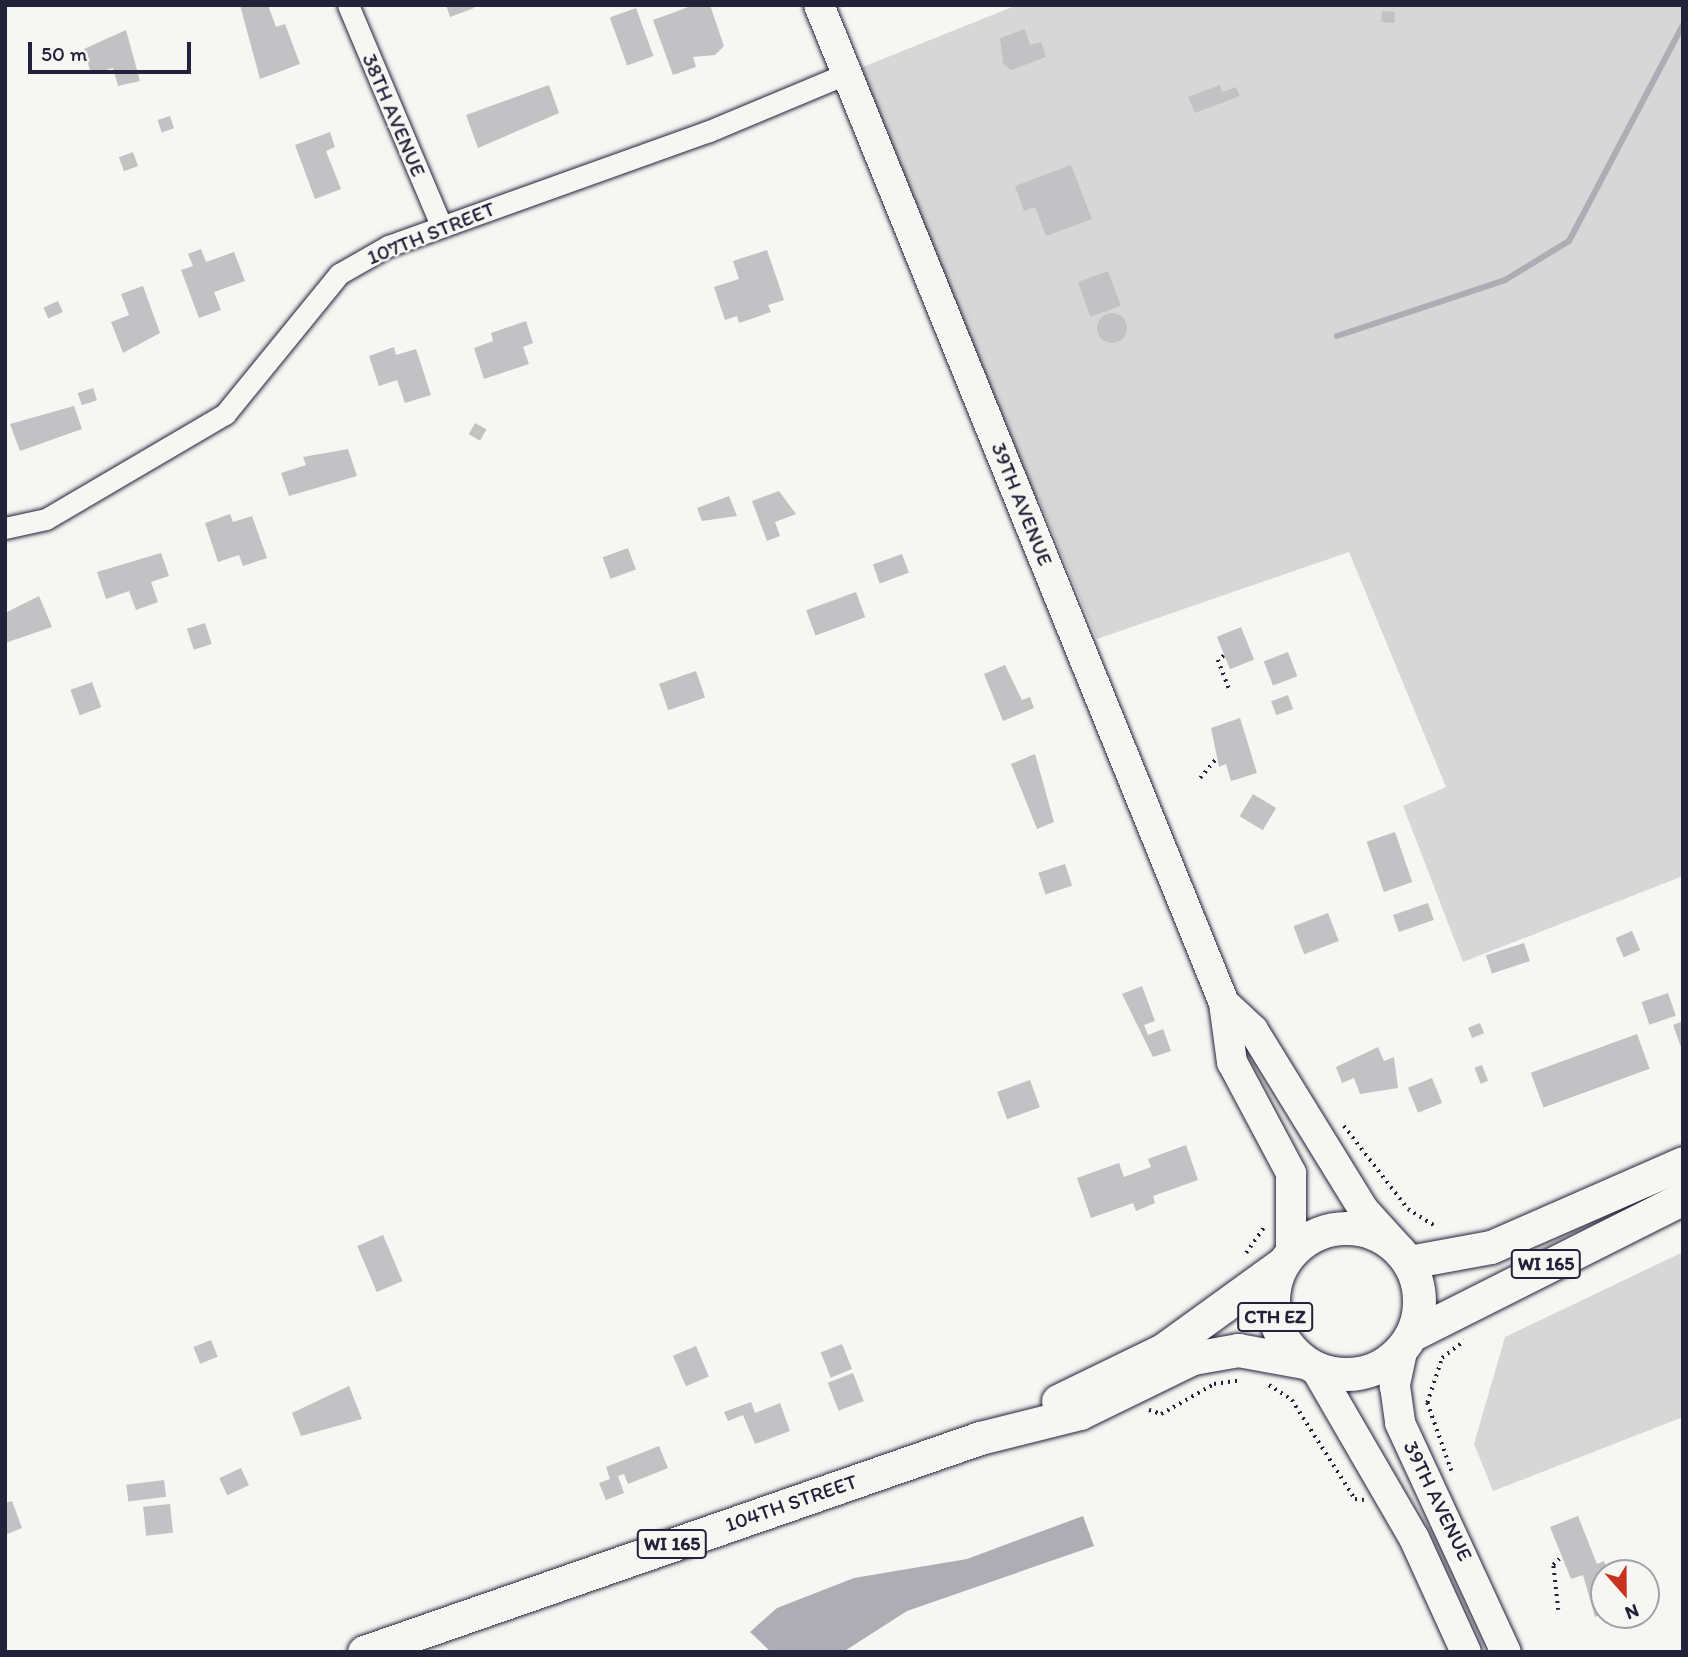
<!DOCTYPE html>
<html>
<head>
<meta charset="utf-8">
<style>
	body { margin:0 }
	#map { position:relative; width:1688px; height:1657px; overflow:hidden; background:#f6f6f2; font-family:Itim,sans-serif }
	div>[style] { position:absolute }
	.green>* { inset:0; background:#d7d7d7 }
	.water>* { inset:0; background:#adadb3 }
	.stream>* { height:6px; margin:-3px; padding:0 3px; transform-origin:3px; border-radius:3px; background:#adadb3 }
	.building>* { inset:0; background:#c2c2c4; transform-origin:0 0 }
	.round { border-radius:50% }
	.path>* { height:3.5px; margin-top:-1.75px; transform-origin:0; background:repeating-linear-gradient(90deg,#22223b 0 2px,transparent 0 7px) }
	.roads { filter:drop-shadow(0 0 2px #22223b) drop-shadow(0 0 2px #22223b) }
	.minor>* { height:21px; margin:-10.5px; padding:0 10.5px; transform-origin:10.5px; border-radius:10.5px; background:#f6f6f2 }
	.secondary>* { height:30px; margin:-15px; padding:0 15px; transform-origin:15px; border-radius:15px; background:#f6f6f2 }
	.primary>* { height:33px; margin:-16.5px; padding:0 16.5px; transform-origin:16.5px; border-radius:16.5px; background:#f6f6f2 }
	.primary>.ring { margin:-16.5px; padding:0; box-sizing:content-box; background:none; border:33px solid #f6f6f2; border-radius:50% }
	span { translate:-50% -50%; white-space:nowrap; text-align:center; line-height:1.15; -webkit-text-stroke:5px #f6f6f2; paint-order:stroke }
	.shield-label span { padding:2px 5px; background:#f6f6f2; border:2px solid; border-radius:5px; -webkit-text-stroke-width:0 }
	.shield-label { font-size:19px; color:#22223b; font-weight:700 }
	.street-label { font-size:21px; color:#22223b }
	.frame { position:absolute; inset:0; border:7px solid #22223b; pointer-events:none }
	.north { position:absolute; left:1590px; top:1559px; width:70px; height:70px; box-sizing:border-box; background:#f6f6f2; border:2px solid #a1a1a9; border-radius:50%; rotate:159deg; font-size:19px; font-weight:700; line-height:28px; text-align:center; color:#22223b }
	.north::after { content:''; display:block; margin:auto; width:24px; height:32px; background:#c8321e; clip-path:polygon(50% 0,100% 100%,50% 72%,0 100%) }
	.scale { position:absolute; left:28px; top:42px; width:163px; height:32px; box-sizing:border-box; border:4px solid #22223b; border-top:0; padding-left:9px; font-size:21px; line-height:24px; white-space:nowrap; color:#22223b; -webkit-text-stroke:5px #f6f6f2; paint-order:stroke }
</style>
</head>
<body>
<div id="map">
	<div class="green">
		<div style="clip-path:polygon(1017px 5px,1683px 5px,1683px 876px,1463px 962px,1403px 806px,1446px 787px,1349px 552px,1097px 639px,1039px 500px,1023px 506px,848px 73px)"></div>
		<div style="clip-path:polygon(1683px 1252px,1683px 1417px,1493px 1491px,1474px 1444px,1505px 1337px)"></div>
	</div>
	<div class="water">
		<div style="clip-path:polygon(1083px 1516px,1094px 1546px,907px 1611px,843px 1652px,771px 1652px,750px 1632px,777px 1608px,854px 1578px,967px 1559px)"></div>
	</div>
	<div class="stream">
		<div style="left:1337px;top:336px;width:177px;rotate:-18.4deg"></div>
		<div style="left:1505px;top:280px;width:75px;rotate:-31.4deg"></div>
		<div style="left:1569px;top:241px;width:244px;rotate:-62.2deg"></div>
	</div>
	<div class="building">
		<div style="clip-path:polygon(240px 5px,268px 5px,276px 27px,285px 24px,300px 64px,260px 79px)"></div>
		<div style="clip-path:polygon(446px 5px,474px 5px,474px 8px,450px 17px)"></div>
		<div style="clip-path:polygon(694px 5px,710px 5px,724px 46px,715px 55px,693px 57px,696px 67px,673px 75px,653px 20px)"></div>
		<div style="left:636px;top:8px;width:51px;height:28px;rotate:70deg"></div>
		<div style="left:1382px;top:11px;width:13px;height:11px;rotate:4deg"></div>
		<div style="clip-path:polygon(1025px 29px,1030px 45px,1041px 42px,1046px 57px,1011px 70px,1003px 64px,1000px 38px)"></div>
		<div style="clip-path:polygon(126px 30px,140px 81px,118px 86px,113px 68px,91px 74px,84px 49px)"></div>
		<div style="clip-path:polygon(549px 85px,559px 113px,478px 148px,466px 115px)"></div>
		<div style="clip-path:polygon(1220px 85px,1222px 92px,1236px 87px,1240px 96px,1195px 113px,1188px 97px)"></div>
		<div style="left:170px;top:116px;width:13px;height:13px;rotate:72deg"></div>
		<div style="clip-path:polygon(330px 132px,335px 147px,326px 151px,341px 189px,315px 199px,295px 145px)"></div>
		<div style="left:133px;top:152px;width:15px;height:15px;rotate:70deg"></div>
		<div style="clip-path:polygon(1071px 165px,1092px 219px,1046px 236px,1035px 207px,1024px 211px,1015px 186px)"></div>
		<div style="clip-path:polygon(201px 249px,206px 262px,234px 252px,245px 281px,214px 292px,221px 310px,199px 318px,181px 270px,193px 266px,188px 254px)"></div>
		<div style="clip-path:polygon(767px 250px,784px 300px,768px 305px,771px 312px,739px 323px,737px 316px,725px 320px,714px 287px,739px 279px,733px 261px)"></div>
		<div style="left:1108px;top:271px;width:37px;height:32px;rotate:70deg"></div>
		<div style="clip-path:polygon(143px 286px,160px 333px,123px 353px,111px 322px,129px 315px,121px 294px)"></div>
		<div style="left:58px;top:301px;width:12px;height:16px;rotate:66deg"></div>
		<div class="round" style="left:1097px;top:313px;width:30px;height:30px"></div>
		<div style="clip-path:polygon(526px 321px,533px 343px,523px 347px,529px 364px,484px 379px,474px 348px,493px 341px,491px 333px)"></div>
		<div style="clip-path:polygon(394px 347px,396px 355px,416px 349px,431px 395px,405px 403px,397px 380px,379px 386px,369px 356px)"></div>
		<div style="left:93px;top:388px;width:13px;height:16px;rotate:72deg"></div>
		<div style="clip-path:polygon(74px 406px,82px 429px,20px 451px,10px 424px)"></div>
		<div style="left:475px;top:423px;width:13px;height:13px;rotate:29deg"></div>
		<div style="clip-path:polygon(348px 449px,357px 476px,289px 496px,281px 473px,306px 465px,303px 457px)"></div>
		<div style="clip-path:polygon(779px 491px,796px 514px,775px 522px,780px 536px,767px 541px,752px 501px)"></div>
		<div style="clip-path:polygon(729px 496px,737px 516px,702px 521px,697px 508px)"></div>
		<div style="clip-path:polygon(230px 514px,233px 522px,252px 516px,267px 558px,243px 566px,239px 555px,218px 562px,205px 523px)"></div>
		<div style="left:628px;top:548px;width:23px;height:27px;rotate:70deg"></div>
		<div style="clip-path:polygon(161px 553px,169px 576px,151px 582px,158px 602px,136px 610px,129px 591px,106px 599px,97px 572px)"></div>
		<div style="left:902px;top:554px;width:20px;height:31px;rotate:70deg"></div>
		<div style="left:856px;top:592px;width:27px;height:53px;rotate:70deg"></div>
		<div style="clip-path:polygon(39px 596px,52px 627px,5px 643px,5px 613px)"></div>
		<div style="left:205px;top:623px;width:22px;height:19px;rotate:72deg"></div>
		<div style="left:1241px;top:627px;width:35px;height:26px;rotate:68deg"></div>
		<div style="left:1288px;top:652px;width:26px;height:26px;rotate:69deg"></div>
		<div style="clip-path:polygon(1005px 665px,1022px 700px,1030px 697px,1034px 708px,1003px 721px,984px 674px)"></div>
		<div style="left:696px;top:671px;width:28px;height:39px;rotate:71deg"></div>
		<div style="left:92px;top:682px;width:27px;height:23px;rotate:70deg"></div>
		<div style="left:1288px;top:695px;width:15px;height:18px;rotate:70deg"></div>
		<div style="clip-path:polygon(1240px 718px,1257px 773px,1231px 781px,1226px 764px,1219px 767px,1211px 728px)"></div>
		<div style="clip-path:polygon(1035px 754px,1054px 822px,1037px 829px,1011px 764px)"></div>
		<div style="left:1253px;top:794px;width:27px;height:26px;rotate:31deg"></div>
		<div style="left:1395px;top:832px;width:53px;height:30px;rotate:71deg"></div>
		<div style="left:1065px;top:864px;width:23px;height:28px;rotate:72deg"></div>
		<div style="left:1428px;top:903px;width:18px;height:37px;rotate:71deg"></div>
		<div style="left:1328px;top:913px;width:30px;height:37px;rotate:69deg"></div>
		<div style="left:1632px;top:931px;width:21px;height:18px;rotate:67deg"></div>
		<div style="left:1524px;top:943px;width:19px;height:40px;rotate:72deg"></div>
		<div style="clip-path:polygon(1142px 986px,1155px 1021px,1144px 1025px,1148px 1035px,1163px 1029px,1171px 1051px,1153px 1057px,1122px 994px)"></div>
		<div style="left:1668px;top:993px;width:24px;height:28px;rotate:71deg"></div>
		<div style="clip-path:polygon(1683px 1021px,1683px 1049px,1682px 1050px,1673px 1025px)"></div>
		<div style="left:1480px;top:1023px;width:11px;height:13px;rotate:68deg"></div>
		<div style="left:1637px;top:1034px;width:37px;height:113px;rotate:70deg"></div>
		<div style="clip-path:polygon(1378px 1047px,1384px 1061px,1394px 1057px,1398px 1088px,1360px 1094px,1354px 1078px,1342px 1083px,1336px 1067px)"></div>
		<div style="left:1482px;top:1065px;width:17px;height:8px;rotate:69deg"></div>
		<div style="left:1432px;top:1078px;width:27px;height:26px;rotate:68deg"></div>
		<div style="left:1030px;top:1080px;width:29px;height:35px;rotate:70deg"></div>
		<div style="clip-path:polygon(1186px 1145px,1198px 1180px,1153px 1196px,1155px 1203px,1136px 1211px,1133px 1203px,1091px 1218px,1077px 1178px,1119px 1163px,1124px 1177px,1151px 1167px,1148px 1159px)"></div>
		<div style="left:383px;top:1235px;width:50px;height:28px;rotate:67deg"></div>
		<div style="left:211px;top:1340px;width:18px;height:19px;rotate:68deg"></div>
		<div style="left:842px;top:1344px;width:27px;height:23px;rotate:68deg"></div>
		<div style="left:696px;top:1346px;width:33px;height:25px;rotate:67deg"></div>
		<div style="left:853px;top:1373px;width:30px;height:27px;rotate:69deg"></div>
		<div style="clip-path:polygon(349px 1386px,362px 1419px,301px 1436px,292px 1413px)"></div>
		<div style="clip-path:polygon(751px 1402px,755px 1413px,780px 1403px,790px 1431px,755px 1444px,743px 1415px,728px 1421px,724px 1412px)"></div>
		<div style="clip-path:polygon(659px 1446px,668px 1468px,628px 1484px,624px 1474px,618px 1476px,624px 1493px,606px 1500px,599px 1483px,610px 1479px,606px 1467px)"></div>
		<div style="left:241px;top:1468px;width:19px;height:24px;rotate:65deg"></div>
		<div style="left:164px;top:1480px;width:17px;height:38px;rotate:83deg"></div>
		<div style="clip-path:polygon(12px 1501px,22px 1528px,5px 1535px,5px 1503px)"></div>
		<div style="left:170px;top:1504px;width:29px;height:27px;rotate:84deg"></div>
		<div style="clip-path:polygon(1578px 1516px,1597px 1564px,1604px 1561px,1608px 1573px,1604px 1613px,1595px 1617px,1583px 1575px,1571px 1579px,1550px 1527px)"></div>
	</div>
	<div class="path">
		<div style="left:1224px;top:656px;width:7px;rotate:146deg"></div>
		<div style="left:1218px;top:660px;width:31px;rotate:69deg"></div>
		<div style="left:1200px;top:778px;width:25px;rotate:-50deg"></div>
		<div style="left:1344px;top:1126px;width:105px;rotate:52.4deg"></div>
		<div style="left:1408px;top:1209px;width:34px;rotate:32deg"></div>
		<div style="left:1246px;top:1253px;width:33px;rotate:-55deg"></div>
		<div style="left:1269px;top:1385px;width:27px;rotate:33deg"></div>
		<div style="left:1292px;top:1400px;width:117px;rotate:57.5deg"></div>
		<div style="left:1355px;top:1499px;width:9px;rotate:6deg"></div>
		<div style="left:1149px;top:1410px;width:13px;rotate:18deg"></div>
		<div style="left:1161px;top:1414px;width:61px;rotate:-29.5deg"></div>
		<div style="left:1214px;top:1384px;width:27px;rotate:-8deg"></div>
		<div style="left:1451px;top:1471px;width:72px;rotate:-109.4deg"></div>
		<div style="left:1427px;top:1403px;width:47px;rotate:-71.6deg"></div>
		<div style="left:1442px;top:1358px;width:28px;rotate:-38deg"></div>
		<div style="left:1558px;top:1610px;width:45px;rotate:-96.3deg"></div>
		<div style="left:1553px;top:1565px;width:13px;rotate:-45deg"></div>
	</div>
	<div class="roads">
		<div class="minor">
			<div style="left:348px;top:5px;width:239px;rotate:67.1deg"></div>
			<div style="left:5px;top:528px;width:42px;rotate:-12.4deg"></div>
			<div style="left:46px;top:519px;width:208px;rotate:-30.4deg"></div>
			<div style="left:225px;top:414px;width:181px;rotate:-50.8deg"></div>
			<div style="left:339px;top:274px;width:56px;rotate:-29.7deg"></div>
			<div style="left:388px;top:246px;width:339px;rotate:-19.7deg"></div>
			<div style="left:707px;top:132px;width:153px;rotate:-22.7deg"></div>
		</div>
		<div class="secondary">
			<div style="left:819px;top:5px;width:1077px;rotate:67.91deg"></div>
			<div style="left:1224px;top:1003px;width:60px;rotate:82.3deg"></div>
			<div style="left:1232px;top:1062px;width:126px;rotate:62deg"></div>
			<div style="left:1291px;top:1173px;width:79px;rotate:90deg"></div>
			<div style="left:1224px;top:1003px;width:40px;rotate:43deg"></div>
			<div style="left:1253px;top:1030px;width:210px;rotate:58.4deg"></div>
			<div style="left:1363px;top:1209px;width:55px;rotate:47.9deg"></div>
			<div style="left:1403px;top:1347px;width:40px;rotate:102deg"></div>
			<div style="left:1395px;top:1386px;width:37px;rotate:82deg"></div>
			<div style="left:1400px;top:1423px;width:252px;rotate:65.2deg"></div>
			<div style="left:1316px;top:1369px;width:195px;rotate:59.9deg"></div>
			<div style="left:1414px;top:1538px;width:125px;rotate:65.5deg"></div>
		</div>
		<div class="primary">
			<div class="ring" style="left:1273px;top:1228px;width:113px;height:113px"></div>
			<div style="left:1409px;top:1262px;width:83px;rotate:-10.4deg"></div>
			<div style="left:1491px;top:1247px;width:210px;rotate:-23.6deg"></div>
			<div style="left:1411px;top:1335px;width:305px;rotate:-26.7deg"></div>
			<div style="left:1058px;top:1401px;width:117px;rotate:-25.9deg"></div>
			<div style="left:1163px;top:1350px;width:147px;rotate:-35.9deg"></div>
			<div style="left:364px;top:1652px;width:652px;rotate:-19.16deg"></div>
			<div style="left:980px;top:1438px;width:103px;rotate:-14deg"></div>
			<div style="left:1080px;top:1413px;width:126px;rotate:-26deg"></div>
			<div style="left:1193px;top:1358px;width:46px;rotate:-10.1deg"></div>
			<div style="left:1238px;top:1350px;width:67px;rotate:10.3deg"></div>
		</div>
	</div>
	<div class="shield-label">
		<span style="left:1546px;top:1264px">WI 165</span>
		<span style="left:1275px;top:1317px">CTH EZ</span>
		<span style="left:672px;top:1544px">WI 165</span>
	</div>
	<div class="street-label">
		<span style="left:394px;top:115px;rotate:67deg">38TH AVENUE</span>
		<span style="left:431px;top:233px;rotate:-22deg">107TH STREET</span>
		<span style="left:1022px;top:504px;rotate:68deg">39TH AVENUE</span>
		<span style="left:1438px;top:1501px;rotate:64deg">39TH AVENUE</span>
		<span style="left:791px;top:1503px;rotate:-19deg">104TH STREET</span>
	</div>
	<div class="frame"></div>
	<div class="north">N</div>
	<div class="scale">50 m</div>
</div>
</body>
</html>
